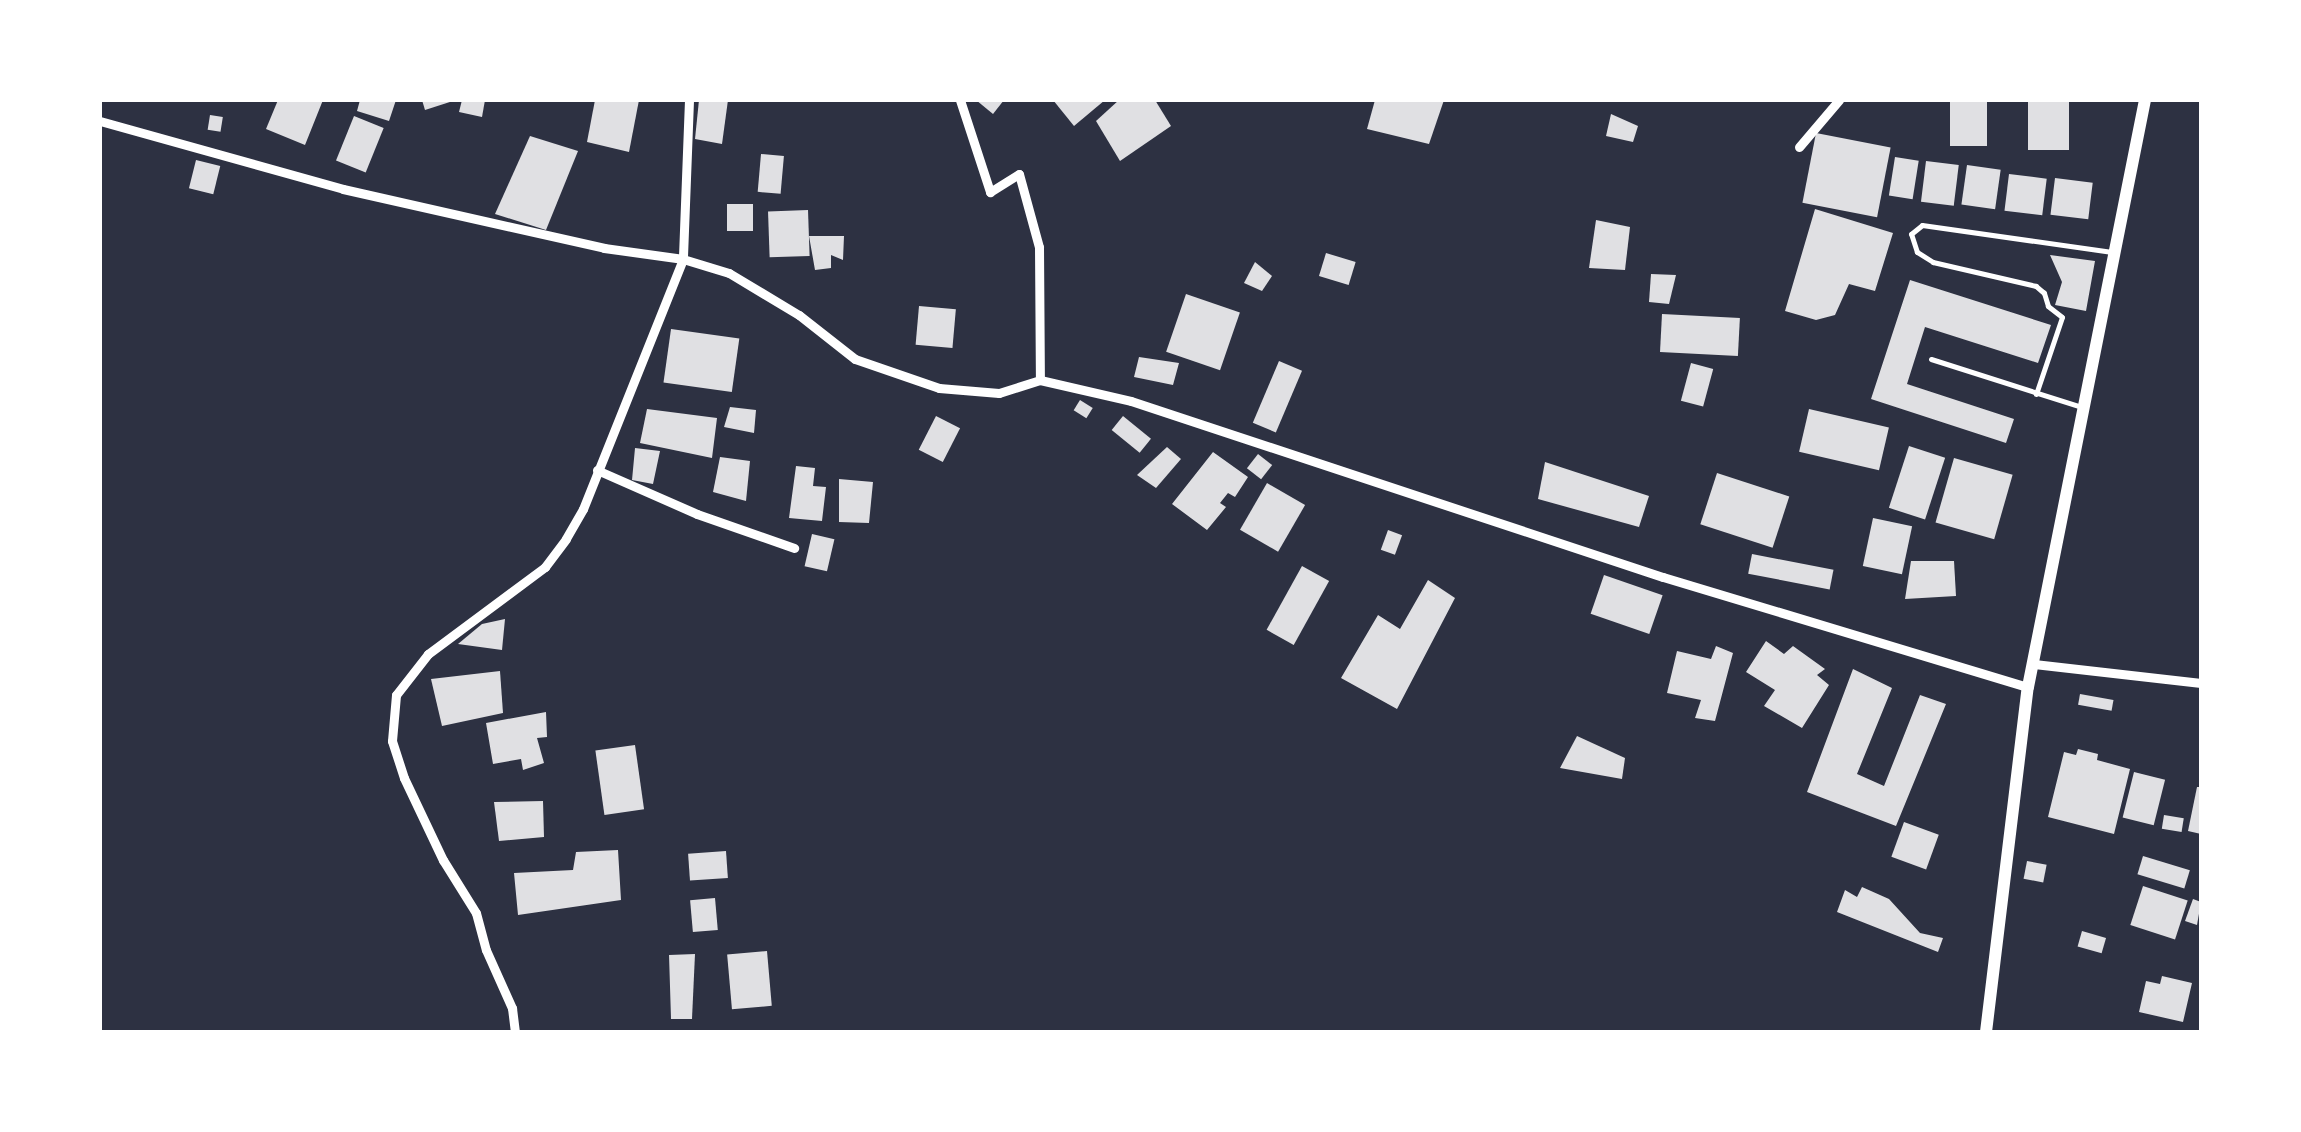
<!DOCTYPE html>
<html>
<head>
<meta charset="utf-8">
<style>
	body { margin:0 }
	#map { position:relative; width:2301px; height:1132px; overflow:hidden; background:#2d3142; font-family:"Crimson Pro",serif }
	div>[style] { position:absolute }
	.building>* { inset:0; background:#e0e0e3; transform-origin:0 0 }
	.service>* { height:5px; margin:-2.5px; padding:0 2.5px; transform-origin:2.5px; border-radius:2.5px; background:#fff }
	.minor>* { height:9px; margin:-4.5px; padding:0 4.5px; transform-origin:4.5px; border-radius:4.5px; background:#fff }
	.secondary>* { height:12px; margin:-6px; padding:0 6px; transform-origin:6px; border-radius:6px; background:#fff }
	span { translate:-50% -50%; white-space:nowrap; text-align:center; line-height:1.15; -webkit-text-stroke:8px #fff; paint-order:stroke }
	.frame { position:absolute; inset:0; border:102px solid #fff; pointer-events:none }
</style>
</head>
<body>
<div id="map">
	<div class="building">
		<div style="clip-path:polygon(278px 100px,323px 100px,305px 145px,266px 129px)"></div>
		<div style="clip-path:polygon(360px 100px,396px 100px,389px 121px,357px 111px)"></div>
		<div style="clip-path:polygon(422px 100px,453px 100px,453px 101px,425px 110px)"></div>
		<div style="clip-path:polygon(462px 100px,485px 100px,482px 117px,459px 112px)"></div>
		<div style="clip-path:polygon(595px 100px,639px 100px,629px 152px,587px 142px)"></div>
		<div style="clip-path:polygon(699px 100px,728px 100px,722px 144px,695px 139px)"></div>
		<div style="clip-path:polygon(976px 100px,1004px 100px,993px 114px)"></div>
		<div style="clip-path:polygon(1053px 100px,1105px 100px,1074px 126px)"></div>
		<div style="clip-path:polygon(1119px 100px,1155px 100px,1171px 126px,1120px 161px,1096px 121px)"></div>
		<div style="clip-path:polygon(1375px 100px,1444px 100px,1429px 144px,1367px 129px)"></div>
		<div style="left:1950px;top:100px;width:37px;height:46px"></div>
		<div style="left:2028px;top:100px;width:41px;height:50px"></div>
		<div style="clip-path:polygon(1611px 114px,1638px 126px,1633px 142px,1606px 136px)"></div>
		<div style="left:210px;top:115px;width:13px;height:15px;rotate:9deg"></div>
		<div style="left:354px;top:116px;width:32px;height:48px;rotate:22deg"></div>
		<div style="left:1816px;top:133px;width:76px;height:71px;rotate:11deg"></div>
		<div style="clip-path:polygon(530px 136px,578px 151px,546px 230px,495px 214px)"></div>
		<div style="left:761px;top:154px;width:23px;height:38px;rotate:5deg"></div>
		<div style="left:1895px;top:157px;width:24px;height:39px;rotate:9deg"></div>
		<div style="left:196px;top:160px;width:25px;height:29px;rotate:14deg"></div>
		<div style="left:1926px;top:161px;width:33px;height:41px;rotate:7deg"></div>
		<div style="left:1967px;top:165px;width:34px;height:40px;rotate:8deg"></div>
		<div style="left:2009px;top:174px;width:38px;height:37px;rotate:7deg"></div>
		<div style="left:2055px;top:178px;width:38px;height:37px;rotate:7deg"></div>
		<div style="left:727px;top:204px;width:26px;height:27px"></div>
		<div style="clip-path:polygon(1815px 209px,1893px 233px,1875px 291px,1849px 284px,1835px 315px,1816px 320px,1785px 311px)"></div>
		<div style="left:808px;top:210px;width:46px;height:40px;rotate:88deg"></div>
		<div style="clip-path:polygon(1596px 220px,1630px 227px,1625px 270px,1589px 268px)"></div>
		<div style="clip-path:polygon(809px 236px,844px 236px,843px 260px,831px 255px,831px 268px,815px 270px)"></div>
		<div style="left:1326px;top:253px;width:31px;height:24px;rotate:17deg"></div>
		<div style="clip-path:polygon(2050px 255px,2095px 261px,2086px 311px,2055px 305px,2062px 282px)"></div>
		<div style="clip-path:polygon(1255px 262px,1272px 276px,1262px 291px,1244px 283px)"></div>
		<div style="clip-path:polygon(1651px 274px,1676px 275px,1669px 304px,1649px 302px)"></div>
		<div style="clip-path:polygon(1910px 280px,2051px 325px,2038px 363px,1925px 327px,1907px 384px,2014px 419px,2006px 443px,1871px 399px)"></div>
		<div style="left:1186px;top:294px;width:57px;height:61px;rotate:19deg"></div>
		<div style="left:919px;top:306px;width:37px;height:39px;rotate:5deg"></div>
		<div style="left:1662px;top:314px;width:78px;height:38px;rotate:3deg"></div>
		<div style="left:671px;top:329px;width:69px;height:54px;rotate:8deg"></div>
		<div style="clip-path:polygon(1139px 357px,1179px 363px,1173px 385px,1134px 377px)"></div>
		<div style="left:1279px;top:361px;width:25px;height:67px;rotate:23deg"></div>
		<div style="left:1691px;top:363px;width:23px;height:39px;rotate:15deg"></div>
		<div style="left:1080px;top:400px;width:15px;height:12px;rotate:32deg"></div>
		<div style="clip-path:polygon(730px 407px,756px 410px,754px 433px,724px 427px)"></div>
		<div style="clip-path:polygon(647px 409px,717px 418px,712px 458px,640px 443px)"></div>
		<div style="left:1809px;top:409px;width:82px;height:44px;rotate:13deg"></div>
		<div style="left:936px;top:416px;width:27px;height:38px;rotate:27deg"></div>
		<div style="left:1123px;top:416px;width:36px;height:18px;rotate:39deg"></div>
		<div style="left:1909px;top:446px;width:38px;height:65px;rotate:18deg"></div>
		<div style="clip-path:polygon(1167px 447px,1181px 459px,1156px 488px,1137px 475px)"></div>
		<div style="clip-path:polygon(635px 448px,660px 451px,653px 484px,632px 480px)"></div>
		<div style="clip-path:polygon(1213px 452px,1248px 477px,1235px 497px,1228px 493px,1220px 503px,1226px 507px,1207px 530px,1172px 504px)"></div>
		<div style="left:1258px;top:454px;width:18px;height:18px;rotate:38deg"></div>
		<div style="clip-path:polygon(720px 457px,750px 461px,746px 501px,713px 492px)"></div>
		<div style="left:1954px;top:458px;width:61px;height:67px;rotate:16deg"></div>
		<div style="clip-path:polygon(1545px 462px,1649px 496px,1639px 527px,1538px 499px)"></div>
		<div style="clip-path:polygon(796px 466px,815px 468px,813px 486px,826px 487px,822px 521px,789px 518px)"></div>
		<div style="left:1717px;top:473px;width:76px;height:54px;rotate:18deg"></div>
		<div style="clip-path:polygon(839px 479px,873px 482px,869px 523px,839px 522px)"></div>
		<div style="left:1267px;top:483px;width:44px;height:54px;rotate:30deg"></div>
		<div style="left:1873px;top:518px;width:40px;height:49px;rotate:12deg"></div>
		<div style="left:1388px;top:530px;width:15px;height:21px;rotate:20deg"></div>
		<div style="left:812px;top:534px;width:23px;height:33px;rotate:13deg"></div>
		<div style="left:1752px;top:554px;width:83px;height:20px;rotate:11deg"></div>
		<div style="clip-path:polygon(1911px 561px,1954px 561px,1956px 596px,1905px 599px)"></div>
		<div style="left:1302px;top:566px;width:31px;height:73px;rotate:29deg"></div>
		<div style="left:1604px;top:575px;width:62px;height:41px;rotate:19deg"></div>
		<div style="clip-path:polygon(1428px 580px,1455px 598px,1397px 709px,1341px 678px,1378px 615px,1400px 629px)"></div>
		<div style="clip-path:polygon(505px 619px,502px 650px,458px 644px,482px 624px)"></div>
		<div style="clip-path:polygon(1766px 641px,1784px 654px,1793px 646px,1825px 669px,1817px 675px,1829px 685px,1802px 728px,1764px 706px,1775px 690px,1746px 672px)"></div>
		<div style="clip-path:polygon(1716px 646px,1733px 653px,1715px 721px,1695px 718px,1701px 700px,1667px 693px,1677px 651px,1711px 659px)"></div>
		<div style="clip-path:polygon(1853px 669px,1892px 688px,1857px 774px,1884px 786px,1920px 695px,1946px 704px,1896px 826px,1807px 792px)"></div>
		<div style="clip-path:polygon(500px 671px,503px 713px,442px 726px,431px 679px)"></div>
		<div style="left:2080px;top:694px;width:34px;height:11px;rotate:10deg"></div>
		<div style="clip-path:polygon(546px 712px,547px 737px,537px 738px,544px 763px,523px 770px,521px 759px,493px 764px,486px 723px)"></div>
		<div style="clip-path:polygon(1577px 736px,1625px 758px,1622px 779px,1560px 768px)"></div>
		<div style="left:635px;top:745px;width:65px;height:40px;rotate:82deg"></div>
		<div style="clip-path:polygon(2078px 749px,2098px 754px,2097px 760px,2130px 769px,2114px 834px,2048px 817px,2064px 752px,2076px 755px)"></div>
		<div style="left:2134px;top:772px;width:32px;height:47px;rotate:14deg"></div>
		<div style="clip-path:polygon(2197px 787px,2201px 787px,2201px 834px,2188px 831px)"></div>
		<div style="clip-path:polygon(543px 801px,544px 837px,499px 841px,494px 802px)"></div>
		<div style="left:2164px;top:815px;width:20px;height:14px;rotate:9deg"></div>
		<div style="left:1904px;top:822px;width:37px;height:37px;rotate:20deg"></div>
		<div style="clip-path:polygon(618px 850px,621px 900px,518px 915px,514px 873px,573px 870px,576px 852px)"></div>
		<div style="left:726px;top:851px;width:27px;height:38px;rotate:86deg"></div>
		<div style="left:2143px;top:856px;width:49px;height:19px;rotate:17deg"></div>
		<div style="left:2027px;top:861px;width:20px;height:18px;rotate:11deg"></div>
		<div style="left:2143px;top:886px;width:47px;height:41px;rotate:18deg"></div>
		<div style="clip-path:polygon(1862px 887px,1889px 899px,1920px 933px,1943px 938px,1938px 952px,1837px 912px,1845px 890px,1857px 897px)"></div>
		<div style="left:715px;top:898px;width:32px;height:25px;rotate:85deg"></div>
		<div style="clip-path:polygon(2193px 899px,2201px 902px,2197px 925px,2185px 921px)"></div>
		<div style="left:2082px;top:931px;width:25px;height:16px;rotate:16deg"></div>
		<div style="left:767px;top:951px;width:55px;height:40px;rotate:85deg"></div>
		<div style="clip-path:polygon(695px 954px,692px 1019px,671px 1019px,669px 955px)"></div>
		<div style="clip-path:polygon(2162px 976px,2192px 983px,2183px 1022px,2139px 1012px,2146px 981px,2160px 984px)"></div>
	</div>
	<div class="service">
		<div style="left:1931px;top:359px;width:157px;rotate:17.7deg"></div>
		<div style="left:2036px;top:394px;width:81px;rotate:-71.3deg"></div>
		<div style="left:2062px;top:317px;width:18px;rotate:-142deg"></div>
		<div style="left:2048px;top:306px;width:14px;rotate:-107deg"></div>
		<div style="left:2044px;top:293px;width:11px;rotate:-139deg"></div>
		<div style="left:2036px;top:286px;width:106px;rotate:-166.9deg"></div>
		<div style="left:1933px;top:262px;width:19px;rotate:-148deg"></div>
		<div style="left:1917px;top:252px;width:19px;rotate:-108deg"></div>
		<div style="left:1911px;top:234px;width:14px;rotate:-39deg"></div>
		<div style="left:1922px;top:225px;width:192px;rotate:8.1deg"></div>
	</div>
	<div class="minor">
		<div style="left:689px;top:100px;width:159px;rotate:92.2deg"></div>
		<div style="left:683px;top:259px;width:48px;rotate:16.9deg"></div>
		<div style="left:729px;top:273px;width:82px;rotate:31deg"></div>
		<div style="left:799px;top:315px;width:71px;rotate:38.2deg"></div>
		<div style="left:855px;top:359px;width:89px;rotate:19deg"></div>
		<div style="left:939px;top:388px;width:60px;rotate:4.8deg"></div>
		<div style="left:999px;top:393px;width:43px;rotate:-17.6deg"></div>
		<div style="left:1040px;top:380px;width:93px;rotate:13deg"></div>
		<div style="left:1131px;top:401px;width:560px;rotate:18.31deg"></div>
		<div style="left:1663px;top:577px;width:381px;rotate:16.8deg"></div>
		<div style="left:960px;top:100px;width:97px;rotate:71.9deg"></div>
		<div style="left:990px;top:192px;width:34px;rotate:-32deg"></div>
		<div style="left:1019px;top:174px;width:76px;rotate:74.7deg"></div>
		<div style="left:1039px;top:247px;width:133px;rotate:89.6deg"></div>
		<div style="left:100px;top:121px;width:252px;rotate:15.6deg"></div>
		<div style="left:343px;top:189px;width:268px;rotate:12.7deg"></div>
		<div style="left:604px;top:248px;width:80px;rotate:7.9deg"></div>
		<div style="left:683px;top:259px;width:269px;rotate:111.8deg"></div>
		<div style="left:583px;top:509px;width:34px;rotate:120deg"></div>
		<div style="left:566px;top:539px;width:35px;rotate:127deg"></div>
		<div style="left:545px;top:567px;width:146px;rotate:143.4deg"></div>
		<div style="left:428px;top:654px;width:52px;rotate:128deg"></div>
		<div style="left:396px;top:695px;width:46px;rotate:95deg"></div>
		<div style="left:392px;top:741px;width:39px;rotate:72deg"></div>
		<div style="left:404px;top:778px;width:91px;rotate:64.6deg"></div>
		<div style="left:443px;top:860px;width:62px;rotate:58.1deg"></div>
		<div style="left:476px;top:913px;width:38px;rotate:75deg"></div>
		<div style="left:486px;top:950px;width:64px;rotate:65.9deg"></div>
		<div style="left:512px;top:1008px;width:24px;rotate:83deg"></div>
		<div style="left:1799px;top:147px;width:62px;rotate:-49.6deg"></div>
		<div style="left:597px;top:470px;width:109px;rotate:23.7deg"></div>
		<div style="left:697px;top:514px;width:103px;rotate:19.3deg"></div>
		<div style="left:2034px;top:664px;width:168px;rotate:6.5deg"></div>
	</div>
	<div class="secondary">
		<div style="left:1986px;top:1032px;width:348px;rotate:-83.1deg"></div>
		<div style="left:2028px;top:687px;width:599px;rotate:-78.73deg"></div>
	</div>
	<div class="frame"></div>
</div>
</body>
</html>
